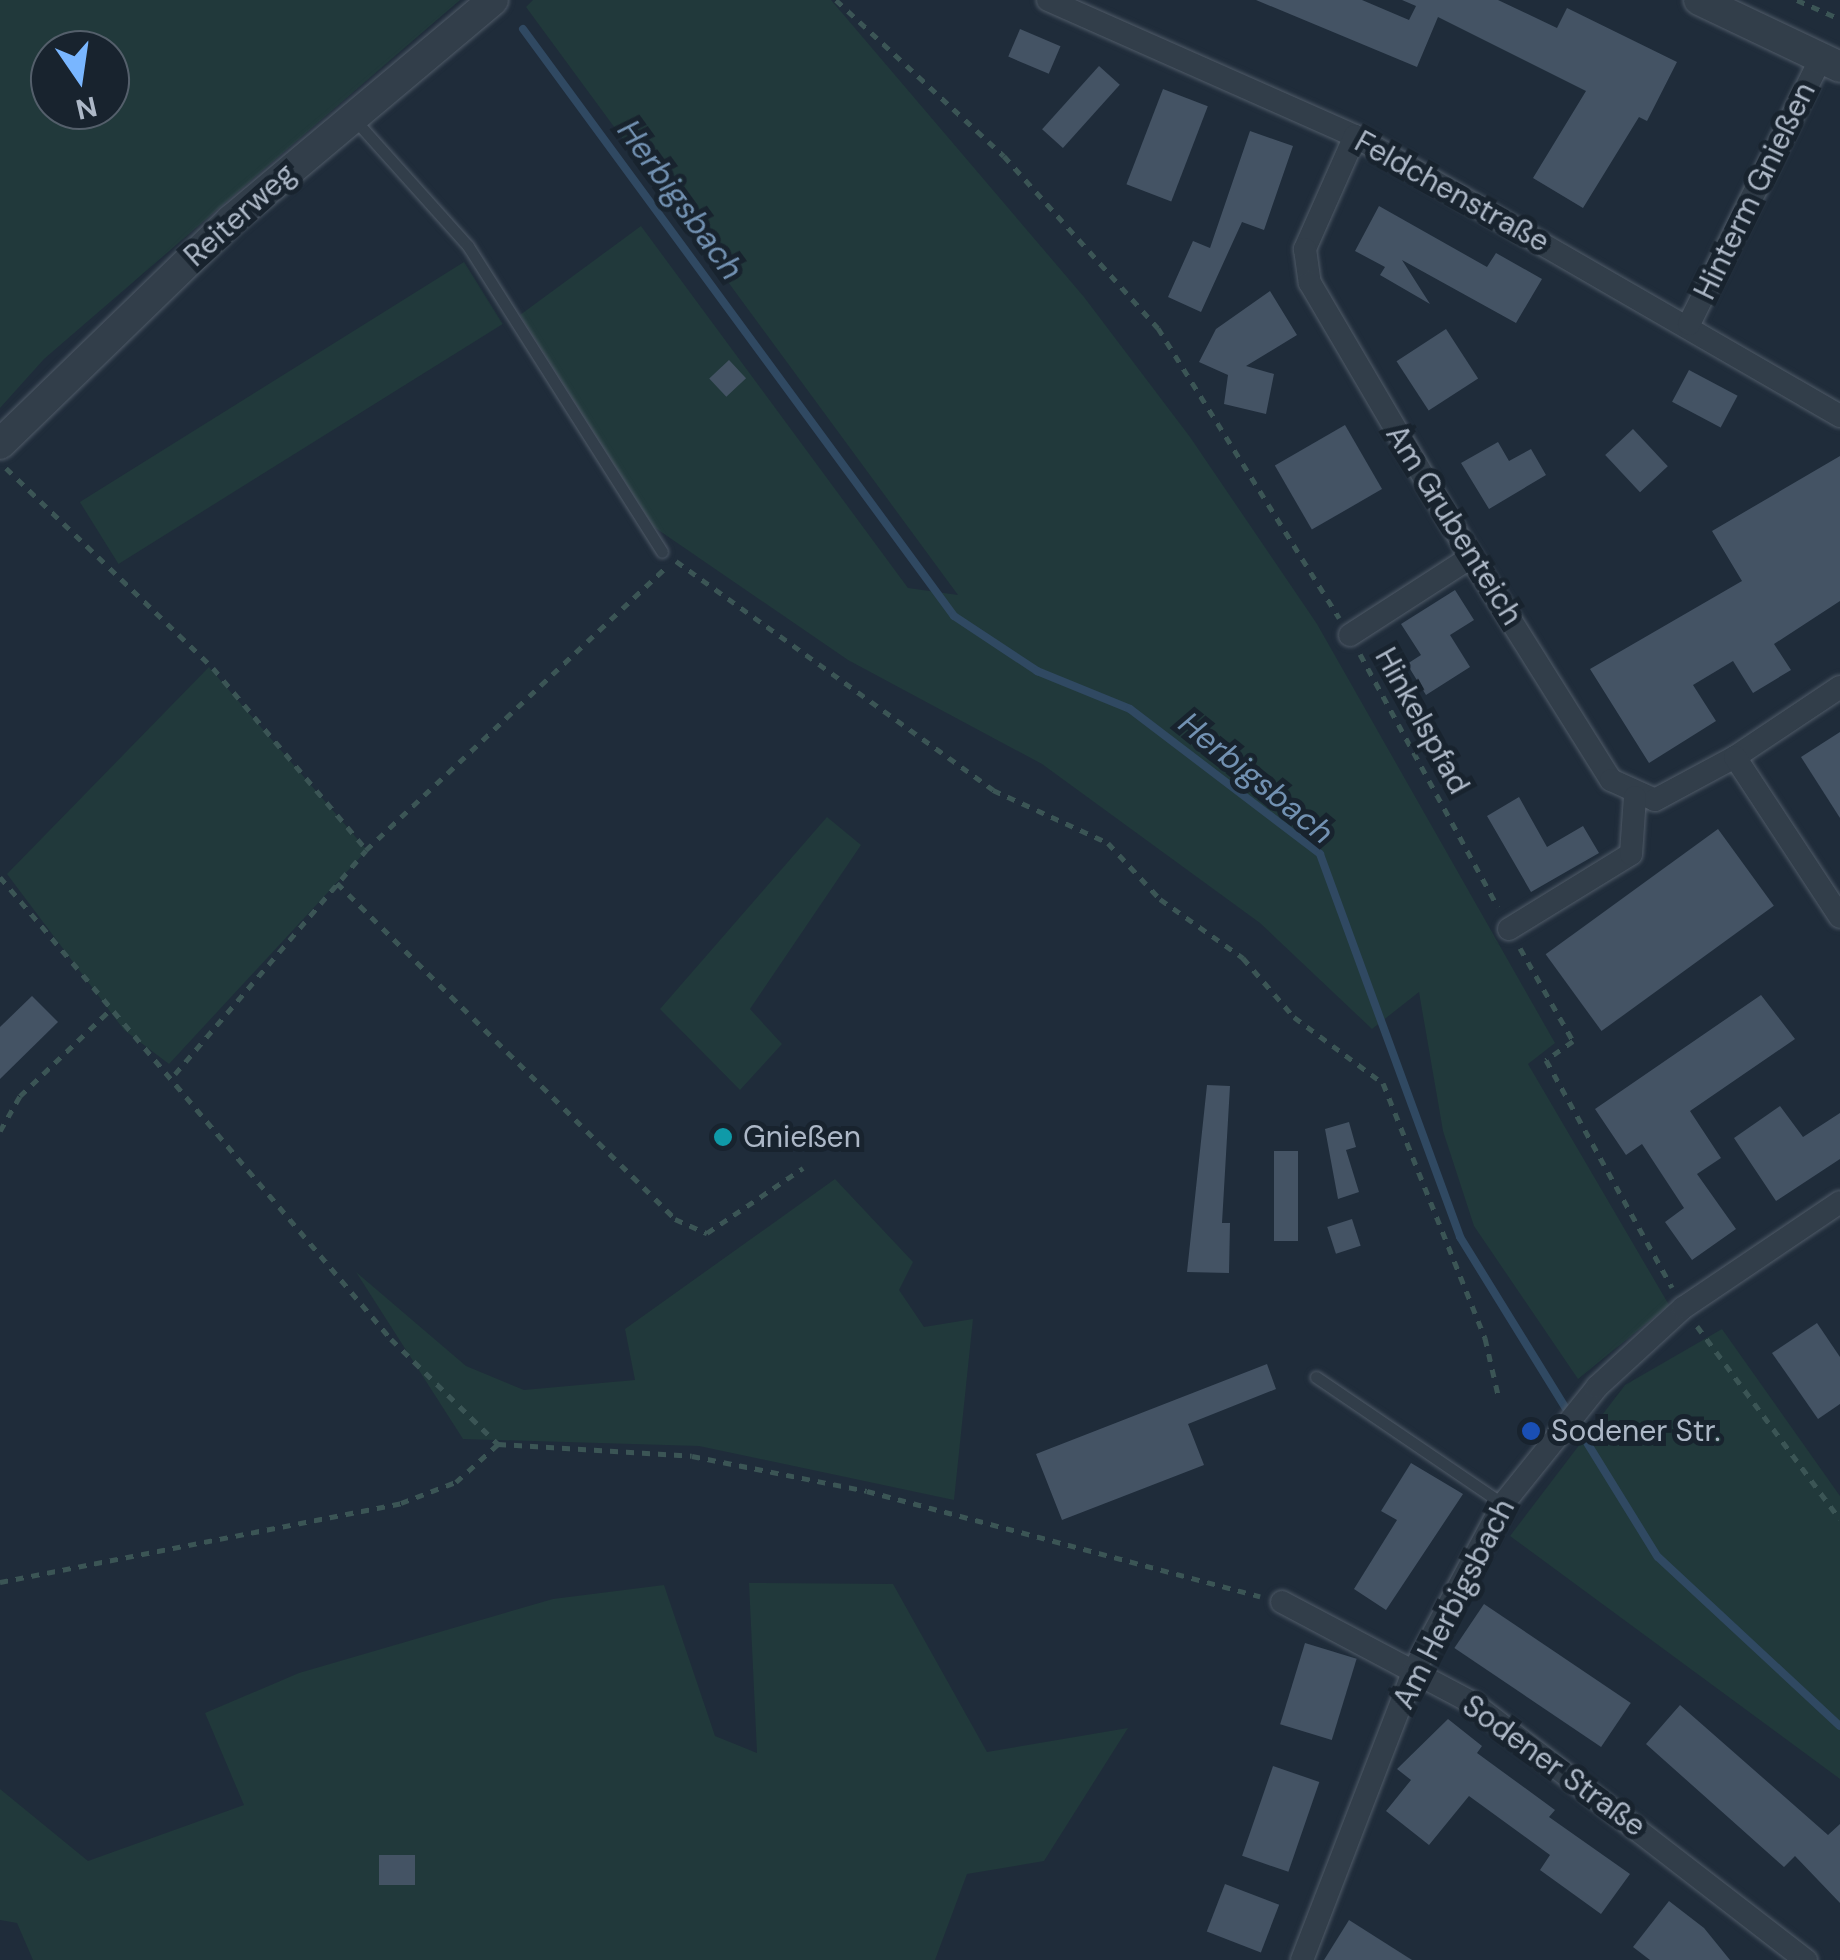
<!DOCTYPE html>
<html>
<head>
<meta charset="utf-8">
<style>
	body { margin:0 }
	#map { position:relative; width:1840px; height:1960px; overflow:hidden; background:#1f2c3a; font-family:"DM Sans",sans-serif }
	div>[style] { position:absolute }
	.green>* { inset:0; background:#21393b; transform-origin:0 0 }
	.stream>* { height:8px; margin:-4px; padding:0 4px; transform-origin:4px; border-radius:4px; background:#304962 }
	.building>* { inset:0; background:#445364; transform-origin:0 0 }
	.path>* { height:5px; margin-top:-2.5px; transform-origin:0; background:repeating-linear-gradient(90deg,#3b5555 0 8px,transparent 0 16px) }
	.roads { filter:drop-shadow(0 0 2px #505b68) drop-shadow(0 0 2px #505b68) }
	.service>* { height:11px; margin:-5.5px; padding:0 5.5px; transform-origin:5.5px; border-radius:5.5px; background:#323e4a }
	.minor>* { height:22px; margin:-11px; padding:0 11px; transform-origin:11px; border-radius:11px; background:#323e4a }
	.tertiary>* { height:30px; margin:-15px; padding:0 15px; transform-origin:15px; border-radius:15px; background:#323e4a }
	.dots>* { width:28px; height:28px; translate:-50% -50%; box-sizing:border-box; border:5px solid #18232e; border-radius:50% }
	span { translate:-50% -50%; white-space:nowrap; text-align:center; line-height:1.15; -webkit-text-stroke:10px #18232e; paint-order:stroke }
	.street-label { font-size:30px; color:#adb8c7 }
	.poi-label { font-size:30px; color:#adb8c7 }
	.left { translate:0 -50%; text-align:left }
	.water-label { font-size:32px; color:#7291b2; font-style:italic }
	.north { position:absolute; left:30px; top:30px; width:100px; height:100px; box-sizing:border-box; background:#18232e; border:2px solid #545f6b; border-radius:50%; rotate:167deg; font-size:28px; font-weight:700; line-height:40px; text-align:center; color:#adb8c7 }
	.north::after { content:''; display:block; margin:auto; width:35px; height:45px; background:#79b6ff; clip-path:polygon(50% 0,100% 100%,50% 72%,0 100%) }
</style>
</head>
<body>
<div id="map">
	<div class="green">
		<div style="clip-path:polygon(evenodd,0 0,460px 0,44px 359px,0 408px,0 0,50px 50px,110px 50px,110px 110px,50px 110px,50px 50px)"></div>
		<div style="clip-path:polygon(533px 0,831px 0,1084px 297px,1190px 437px,1317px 624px,1555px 1043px,1528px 1064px,1669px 1305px,1578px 1379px,1474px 1226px,1443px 1131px,1419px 992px,1372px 1029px,1260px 923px,1042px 764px,848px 660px,654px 527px,520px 315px,641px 226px,908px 588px,958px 595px,526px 7px)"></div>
		<div style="left:464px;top:262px;width:73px;height:453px;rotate:58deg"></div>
		<div style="clip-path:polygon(209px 667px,367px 850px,169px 1064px,124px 1030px,7px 874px)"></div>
		<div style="clip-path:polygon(827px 817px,861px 845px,750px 1009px,782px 1044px,740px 1090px,660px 1009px)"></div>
		<div style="clip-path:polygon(835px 1179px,913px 1262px,899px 1290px,924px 1327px,973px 1319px,954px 1500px,699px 1446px,463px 1439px,356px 1272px,466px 1366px,524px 1390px,635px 1380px,625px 1329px)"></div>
		<div style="clip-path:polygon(1722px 1329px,1840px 1496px,1840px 1779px,1510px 1536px,1625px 1385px)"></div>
		<div style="clip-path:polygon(749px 1583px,893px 1584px,987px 1752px,1128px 1728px,1044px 1861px,967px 1874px,935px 1960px,33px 1960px,17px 1923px,0 1920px,0 1789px,88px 1861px,244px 1805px,205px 1713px,299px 1673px,553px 1599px,664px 1585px,715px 1736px,757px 1753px)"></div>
	</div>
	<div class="stream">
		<div style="left:523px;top:29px;width:728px;rotate:53.71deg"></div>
		<div style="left:954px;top:616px;width:100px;rotate:33.5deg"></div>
		<div style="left:1037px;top:671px;width:100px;rotate:22.2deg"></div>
		<div style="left:1130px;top:709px;width:239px;rotate:37.3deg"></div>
		<div style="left:1320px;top:854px;width:408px;rotate:69.9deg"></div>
		<div style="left:1460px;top:1237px;width:376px;rotate:58.3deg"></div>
		<div style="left:1658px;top:1557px;width:248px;rotate:42.9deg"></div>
	</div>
	<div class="building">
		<div style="clip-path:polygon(1256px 0,1362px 0,1409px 20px,1416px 6px,1402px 0,1498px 0,1557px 28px,1567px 8px,1677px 62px,1647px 121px,1639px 117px,1583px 208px,1533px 178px,1586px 91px,1438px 17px,1417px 67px)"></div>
		<div style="left:1020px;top:29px;width:44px;height:30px;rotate:23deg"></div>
		<div style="left:1099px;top:66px;width:28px;height:85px;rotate:42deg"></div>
		<div style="left:1163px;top:89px;width:48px;height:102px;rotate:21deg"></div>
		<div style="clip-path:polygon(1250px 131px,1293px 146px,1264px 230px,1242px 222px,1201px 312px,1168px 297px,1193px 241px,1210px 248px)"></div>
		<div style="clip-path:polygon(1379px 206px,1487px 267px,1496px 253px,1542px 279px,1516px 323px,1402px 260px,1430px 304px,1380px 275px,1385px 267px,1355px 251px)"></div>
		<div style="clip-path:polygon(1270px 291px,1297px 335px,1246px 366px,1274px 374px,1266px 414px,1224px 404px,1228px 375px,1199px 362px,1216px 329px)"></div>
		<div style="left:1446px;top:329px;width:59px;height:59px;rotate:57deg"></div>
		<div style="left:729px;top:360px;width:25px;height:27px;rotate:47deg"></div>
		<div style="left:1689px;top:370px;width:55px;height:36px;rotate:28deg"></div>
		<div style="left:1345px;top:425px;width:74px;height:81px;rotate:60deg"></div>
		<div style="left:1633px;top:429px;width:51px;height:38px;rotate:47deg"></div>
		<div style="clip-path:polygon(1498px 442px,1509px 461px,1531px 449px,1546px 475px,1489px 509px,1461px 463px)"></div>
		<div style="clip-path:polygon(1840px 456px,1840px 601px,1774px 644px,1791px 670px,1753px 693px,1733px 661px,1693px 685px,1716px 721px,1649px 763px,1590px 669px,1742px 581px,1712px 531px)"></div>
		<div style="clip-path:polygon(1455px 590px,1474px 620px,1450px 635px,1470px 667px,1426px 695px,1407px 664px,1421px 655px,1401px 624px)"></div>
		<div style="clip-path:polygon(1840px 732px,1840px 818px,1801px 757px)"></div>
		<div style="clip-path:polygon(1519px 797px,1547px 847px,1583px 826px,1599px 853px,1531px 892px,1487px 816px)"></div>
		<div style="left:1718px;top:829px;width:95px;height:213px;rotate:54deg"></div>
		<div style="clip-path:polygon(1761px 995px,1795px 1039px,1690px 1111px,1721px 1158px,1697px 1174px,1736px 1229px,1692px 1260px,1665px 1222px,1684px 1208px,1642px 1144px,1626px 1155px,1595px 1109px)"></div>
		<div style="clip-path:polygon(32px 996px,58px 1022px,0 1079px,0 1027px)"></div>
		<div style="clip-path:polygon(1207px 1085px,1230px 1086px,1222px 1223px,1230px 1223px,1229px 1273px,1187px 1272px)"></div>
		<div style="clip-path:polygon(1780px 1106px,1803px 1137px,1840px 1113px,1840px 1159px,1776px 1201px,1734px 1138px)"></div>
		<div style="clip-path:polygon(1349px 1122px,1356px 1147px,1346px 1150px,1359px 1192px,1338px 1199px,1325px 1129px)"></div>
		<div style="left:1274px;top:1151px;width:24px;height:90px"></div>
		<div style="left:1352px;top:1219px;width:28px;height:26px;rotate:72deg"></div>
		<div style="clip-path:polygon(1817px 1323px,1840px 1357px,1840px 1404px,1818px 1419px,1772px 1353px)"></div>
		<div style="clip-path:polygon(1267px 1364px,1276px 1389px,1188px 1424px,1204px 1465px,1062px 1520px,1036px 1454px)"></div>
		<div style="clip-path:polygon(1411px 1463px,1463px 1494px,1386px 1610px,1354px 1589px,1397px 1520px,1381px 1511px)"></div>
		<div style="left:1484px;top:1604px;width:177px;height:53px;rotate:34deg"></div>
		<div style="left:1305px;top:1643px;width:54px;height:85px;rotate:17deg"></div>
		<div style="clip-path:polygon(1680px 1705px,1828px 1835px,1840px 1824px,1840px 1903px,1795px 1856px,1784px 1867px,1646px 1744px)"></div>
		<div style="clip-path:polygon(1448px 1719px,1482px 1746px,1477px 1753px,1555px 1810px,1549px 1817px,1630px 1874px,1601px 1914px,1540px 1870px,1550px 1855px,1469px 1796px,1429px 1845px,1386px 1811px,1411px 1780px,1397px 1769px)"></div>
		<div style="left:1273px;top:1766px;width:49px;height:95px;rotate:19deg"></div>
		<div style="left:379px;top:1855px;width:36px;height:30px"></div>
		<div style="left:1225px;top:1884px;width:58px;height:51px;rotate:21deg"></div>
		<div style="clip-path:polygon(1669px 1901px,1704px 1928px,1730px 1960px,1650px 1960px,1633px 1947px)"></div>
		<div style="clip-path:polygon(1349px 1920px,1412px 1960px,1324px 1960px)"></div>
	</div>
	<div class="path">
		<div style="left:836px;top:0;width:229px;rotate:42.9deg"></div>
		<div style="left:1004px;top:156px;width:231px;rotate:48.2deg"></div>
		<div style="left:1158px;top:328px;width:342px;rotate:58deg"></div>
		<div style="left:1797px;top:0;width:47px;rotate:23.8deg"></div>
		<div style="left:6px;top:468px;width:288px;rotate:44deg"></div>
		<div style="left:213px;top:668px;width:236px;rotate:49.8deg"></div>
		<div style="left:676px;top:561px;width:391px;rotate:35.8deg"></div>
		<div style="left:993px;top:790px;width:127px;rotate:24.7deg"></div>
		<div style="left:1108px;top:843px;width:76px;rotate:47.1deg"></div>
		<div style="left:1160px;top:899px;width:102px;rotate:35.4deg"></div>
		<div style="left:1243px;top:958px;width:78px;rotate:49.2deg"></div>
		<div style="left:1294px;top:1017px;width:111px;rotate:36.6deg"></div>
		<div style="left:1383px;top:1083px;width:275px;rotate:68.2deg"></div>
		<div style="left:1485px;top:1338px;width:63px;rotate:77.1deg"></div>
		<div style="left:1360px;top:654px;width:288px;rotate:61.4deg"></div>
		<div style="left:0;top:877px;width:605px;rotate:49.76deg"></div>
		<div style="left:391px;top:1339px;width:150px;rotate:44.5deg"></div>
		<div style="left:498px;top:1444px;width:194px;rotate:3.5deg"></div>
		<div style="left:692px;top:1456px;width:178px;rotate:11.3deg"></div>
		<div style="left:867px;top:1491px;width:407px;rotate:15deg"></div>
		<div style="left:337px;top:883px;width:477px;rotate:44.8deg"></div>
		<div style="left:675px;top:1219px;width:35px;rotate:24deg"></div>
		<div style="left:707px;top:1233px;width:116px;rotate:-34.1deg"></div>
		<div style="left:1520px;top:948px;width:107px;rotate:60.3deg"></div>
		<div style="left:1573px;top:1041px;width:33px;rotate:145deg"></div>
		<div style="left:1546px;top:1060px;width:260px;rotate:61deg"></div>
		<div style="left:175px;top:1074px;width:294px;rotate:-49.5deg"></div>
		<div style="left:366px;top:850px;width:410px;rotate:-43.3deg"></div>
		<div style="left:0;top:1131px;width:40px;rotate:-60.3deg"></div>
		<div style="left:20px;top:1096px;width:127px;rotate:-43.7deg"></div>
		<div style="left:1697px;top:1326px;width:240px;rotate:53.5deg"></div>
		<div style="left:0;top:1582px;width:409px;rotate:-11.1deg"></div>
		<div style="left:401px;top:1503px;width:59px;rotate:-20.9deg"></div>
		<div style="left:456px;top:1482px;width:57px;rotate:-42.1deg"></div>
	</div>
	<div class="roads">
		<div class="service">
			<div style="left:355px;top:120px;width:169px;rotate:48.1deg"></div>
			<div style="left:468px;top:246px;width:362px;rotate:57.6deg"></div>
			<div style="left:1316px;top:1377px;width:226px;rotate:34.2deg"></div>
		</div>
		<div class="minor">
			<div style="left:1048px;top:0;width:336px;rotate:23.9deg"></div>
			<div style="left:1355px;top:136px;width:560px;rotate:30deg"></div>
			<div style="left:1355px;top:136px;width:124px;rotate:113.9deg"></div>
			<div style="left:1305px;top:249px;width:34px;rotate:82deg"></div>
			<div style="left:1310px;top:283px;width:318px;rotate:59.6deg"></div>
			<div style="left:1471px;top:557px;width:263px;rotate:57.9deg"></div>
			<div style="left:1611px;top:780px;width:48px;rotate:24.4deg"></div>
			<div style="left:1655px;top:800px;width:91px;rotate:-28.3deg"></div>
			<div style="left:1689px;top:324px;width:297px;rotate:-63.6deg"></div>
			<div style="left:1350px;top:635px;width:144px;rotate:-32.8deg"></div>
			<div style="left:1840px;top:687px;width:126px;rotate:146.3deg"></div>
			<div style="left:1735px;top:757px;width:191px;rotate:56.7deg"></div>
			<div style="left:1509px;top:929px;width:143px;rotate:-31.6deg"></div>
			<div style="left:1631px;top:854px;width:57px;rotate:-86deg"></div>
			<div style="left:1282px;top:1602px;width:216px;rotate:27.9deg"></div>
			<div style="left:1473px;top:1703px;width:421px;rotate:37.7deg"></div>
			<div style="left:1302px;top:1960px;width:311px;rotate:-68.9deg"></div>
			<div style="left:1414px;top:1670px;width:188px;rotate:-61.8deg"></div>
			<div style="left:1503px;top:1504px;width:150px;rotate:-51.2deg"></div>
			<div style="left:1597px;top:1387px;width:117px;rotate:-42.6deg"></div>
			<div style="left:1683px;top:1308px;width:189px;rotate:-34deg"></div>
		</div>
		<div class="tertiary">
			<div style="left:1699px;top:0;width:156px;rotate:25.4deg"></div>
			<div style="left:0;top:444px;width:322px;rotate:-44.1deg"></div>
			<div style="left:231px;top:220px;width:342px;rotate:-40deg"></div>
		</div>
	</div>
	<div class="dots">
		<div style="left:723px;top:1137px;background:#0f9aa8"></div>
		<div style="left:1531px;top:1431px;background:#1a4fb4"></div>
	</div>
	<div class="street-label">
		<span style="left:1755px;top:191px;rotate:-64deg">Hinterm Gnießen</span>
		<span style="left:1452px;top:192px;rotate:29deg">Feldchenstraße</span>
		<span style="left:240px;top:215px;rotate:-42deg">Reiterweg</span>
		<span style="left:1454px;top:525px;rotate:58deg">Am Grubenteich</span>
		<span style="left:1422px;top:721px;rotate:61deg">Hinkelspfad</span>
		<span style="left:1454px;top:1604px;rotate:-63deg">Am Herbigsbach</span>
		<span style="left:1554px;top:1766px;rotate:36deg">Sodener Straße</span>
	</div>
	<div class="poi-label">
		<span class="left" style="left:743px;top:1137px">Gnießen</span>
		<span class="left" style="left:1551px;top:1431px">Sodener Str.</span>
	</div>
	<div class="water-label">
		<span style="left:680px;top:200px;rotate:54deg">Herbigsbach</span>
		<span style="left:1256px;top:778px;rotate:39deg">Herbigsbach</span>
	</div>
	<div class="north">N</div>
</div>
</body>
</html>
